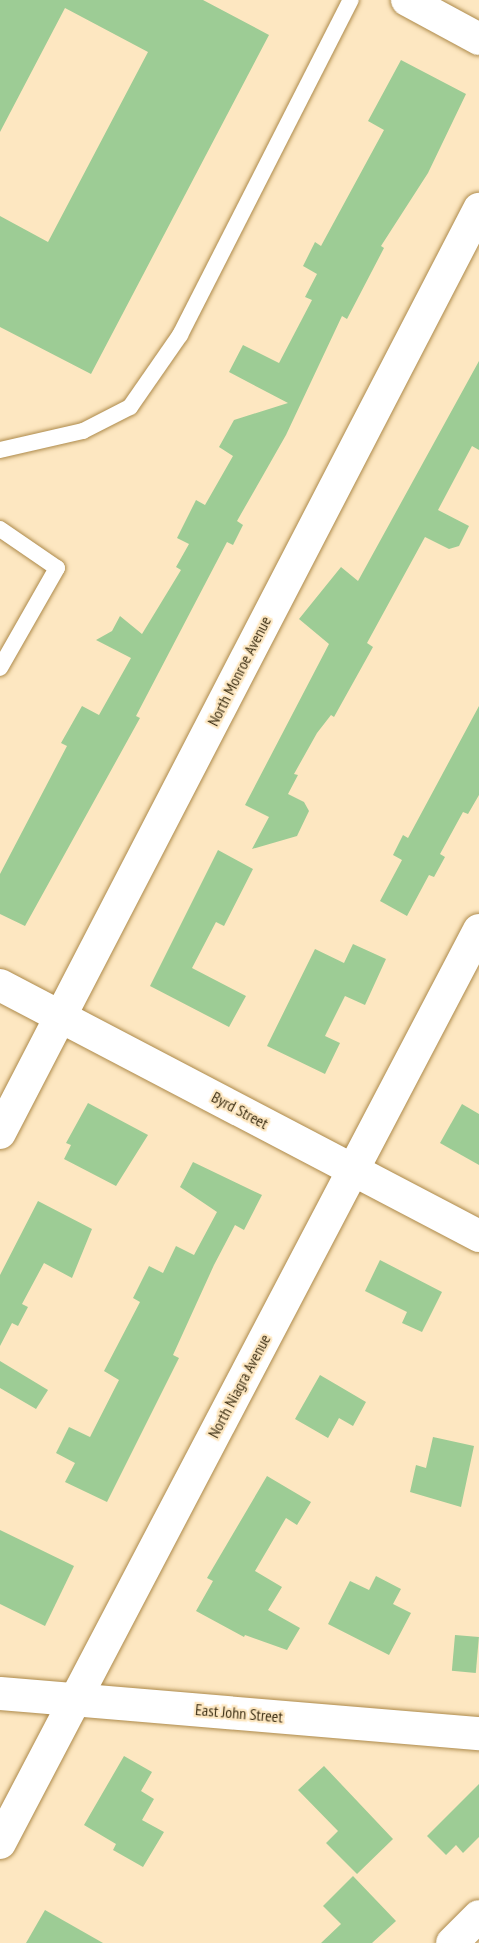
<!DOCTYPE html>
<html>
<head>
<meta charset="utf-8">
<style>
	body { margin:0 }
	#map { position:relative; width:479px; height:1943px; overflow:hidden; background:#fde7c1; font-family:"PT Sans Narrow",sans-serif }
	div>[style] { position:absolute }
	.building>* { inset:0; background:#9dcc95; transform-origin:0 0 }
	.roads { filter:drop-shadow(0 0 2px #ad8a4b) drop-shadow(0 0 2px #ad8a4b) }
	.service>* { height:16px; margin:-8px; padding:0 8px; transform-origin:8px; border-radius:8px; background:#fff }
	.minor>* { height:32px; margin:-16px; padding:0 16px; transform-origin:16px; border-radius:16px; background:#fff }
	.tertiary>* { height:33px; margin:-16.5px; padding:0 16.5px; transform-origin:16.5px; border-radius:16.5px; background:#fff }
	span { translate:-50% -50%; white-space:nowrap; text-align:center; line-height:1.15; -webkit-text-stroke:4.5px #fde7c1; paint-order:stroke }
	.street-label { font-size:16px; color:#3e3015 }
</style>
</head>
<body>
<div id="map">
	<div class="building">
		<div style="clip-path:polygon(0 0,203px 0,269px 35px,91px 374px,0 327px,0 216px,48px 242px,148px 52px,65px 8px,0 132px)"></div>
		<div style="clip-path:polygon(401px 60px,466px 94px,428px 173px,381px 246px,384px 248px,347px 319px,342px 316px,286px 435px,237px 521px,243px 525px,233px 545px,227px 542px,136px 716px,140px 718px,25px 926px,0 914px,0 874px,67px 746px,61px 743px,82px 706px,99px 715px,131px 658px,96px 640px,112px 631px,120px 616px,142px 634px,181px 570px,176px 567px,189px 544px,177px 538px,196px 500px,205px 505px,233px 456px,219px 447px,234px 420px,288px 403px,229px 372px,243px 345px,279px 363px,312px 300px,305px 297px,317px 274px,303px 266px,315px 242px,321px 246px,384px 130px,368px 121px)"></div>
		<div style="clip-path:polygon(479px 361px,479px 450px,472px 446px,438px 510px,469px 526px,459px 546px,449px 549px,425px 537px,367px 643px,373px 647px,334px 717px,331px 715px,317px 733px,294px 774px,298px 775px,288px 794px,304px 802px,309px 811px,297px 836px,252px 849px,269px 817px,245px 805px,329px 644px,299px 619px,341px 567px,358px 581px)"></div>
		<div style="clip-path:polygon(479px 706px,479px 795px,468px 814px,463px 812px,440px 854px,445px 857px,434px 877px,429px 875px,407px 916px,380px 901px,402px 860px,393px 855px,403px 835px,408px 838px)"></div>
		<div style="clip-path:polygon(218px 850px,253px 869px,224px 926px,216px 922px,192px 968px,246px 996px,229px 1027px,150px 986px)"></div>
		<div style="clip-path:polygon(353px 944px,386px 959px,365px 1005px,345px 996px,325px 1036px,340px 1043px,325px 1074px,267px 1046px,315px 949px,344px 963px)"></div>
		<div style="clip-path:polygon(88px 1103px,148px 1135px,116px 1186px,64px 1159px,71px 1145px,66px 1143px)"></div>
		<div style="clip-path:polygon(462px 1104px,479px 1114px,479px 1165px,440px 1143px)"></div>
		<div style="clip-path:polygon(193px 1162px,262px 1195px,244px 1230px,235px 1225px,214px 1265px,173px 1355px,179px 1358px,107px 1502px,65px 1482px,75px 1463px,56px 1453px,69px 1427px,90px 1437px,119px 1380px,104px 1371px,140px 1302px,133px 1298px,149px 1266px,163px 1273px,176px 1246px,194px 1255px,217px 1212px,180px 1187px)"></div>
		<div style="clip-path:polygon(38px 1201px,92px 1229px,72px 1278px,44px 1263px,22px 1304px,28px 1307px,18px 1326px,12px 1323px,0 1346px,0 1275px)"></div>
		<div style="clip-path:polygon(380px 1260px,442px 1292px,422px 1332px,402px 1323px,407px 1312px,365px 1291px)"></div>
		<div style="clip-path:polygon(0 1361px,48px 1390px,36px 1409px,0 1388px)"></div>
		<div style="clip-path:polygon(320px 1375px,366px 1402px,353px 1426px,339px 1418px,328px 1438px,295px 1419px)"></div>
		<div style="clip-path:polygon(433px 1437px,474px 1446px,461px 1507px,410px 1492px,416px 1465px,426px 1468px)"></div>
		<div style="clip-path:polygon(267px 1476px,311px 1502px,297px 1525px,286px 1518px,255px 1571px,282px 1587px,268px 1610px,300px 1628px,287px 1650px,245px 1635px,244px 1637px,196px 1611px,213px 1581px,207px 1578px)"></div>
		<div style="clip-path:polygon(0 1530px,74px 1566px,45px 1626px,0 1604px)"></div>
		<div style="clip-path:polygon(376px 1576px,401px 1589px,393px 1604px,411px 1613px,389px 1655px,328px 1624px,350px 1581px,369px 1590px)"></div>
		<div style="left:455px;top:1635px;width:24px;height:36px;rotate:5deg"></div>
		<div style="clip-path:polygon(124px 1756px,152px 1772px,141px 1791px,154px 1799px,142px 1820px,164px 1832px,143px 1867px,113px 1850px,116px 1844px,84px 1825px)"></div>
		<div style="clip-path:polygon(324px 1766px,393px 1839px,357px 1874px,326px 1843px,338px 1831px,298px 1790px)"></div>
		<div style="clip-path:polygon(479px 1784px,479px 1837px,463px 1853px,456px 1845px,446px 1855px,427px 1836px)"></div>
		<div style="clip-path:polygon(353px 1876px,396px 1921px,372px 1943px,321px 1943px,341px 1924px,323px 1906px)"></div>
		<div style="clip-path:polygon(45px 1910px,103px 1943px,26px 1943px)"></div>
	</div>
	<div class="roads">
		<div class="service">
			<div style="left:0;top:450px;width:85px;rotate:-12.9deg"></div>
			<div style="left:83px;top:431px;width:53px;rotate:-27.1deg"></div>
			<div style="left:130px;top:407px;width:88px;rotate:-55.2deg"></div>
			<div style="left:180px;top:335px;width:376px;rotate:-63deg"></div>
			<div style="left:0;top:529px;width:69px;rotate:34.4deg"></div>
			<div style="left:57px;top:568px;width:115px;rotate:119.7deg"></div>
		</div>
		<div class="minor">
			<div style="left:407px;top:0;width:82px;rotate:28.4deg"></div>
			<div style="left:0;top:985px;width:541px;rotate:27.65deg"></div>
			<div style="left:0;top:1133px;width:1041px;rotate:-62.6deg"></div>
			<div style="left:0;top:1843px;width:1031px;rotate:-62.32deg"></div>
			<div style="left:452px;top:1943px;width:38px;rotate:-45deg"></div>
		</div>
		<div class="tertiary">
			<div style="left:0;top:1693px;width:481px;rotate:4.8deg"></div>
		</div>
	</div>
	<div class="street-label">
		<span style="left:239px;top:671px;rotate:-63deg">North Monroe Avenue</span>
		<span style="left:240px;top:1110px;rotate:28deg">Byrd Street</span>
		<span style="left:239px;top:1386px;rotate:-62deg">North Niagra Avenue</span>
		<span style="left:239px;top:1713px;rotate:5deg">East John Street</span>
	</div>
</div>
</body>
</html>
